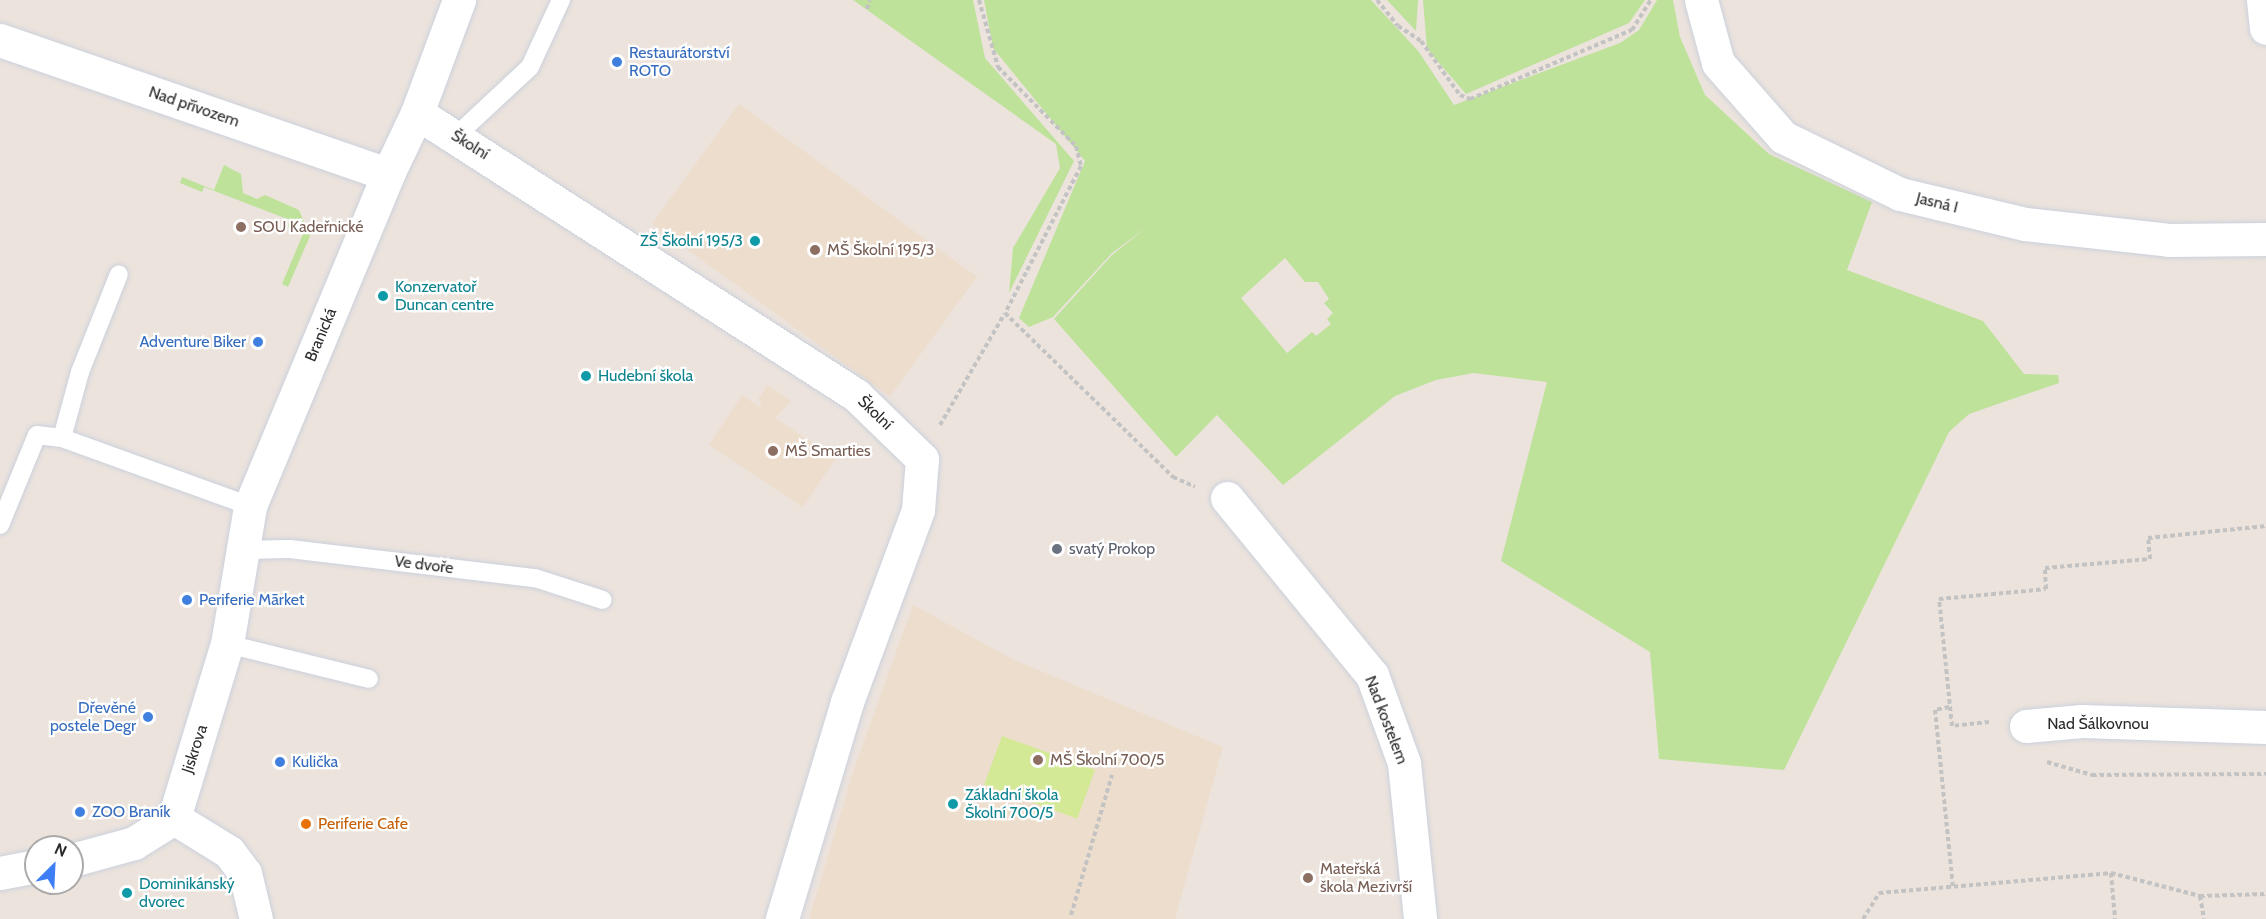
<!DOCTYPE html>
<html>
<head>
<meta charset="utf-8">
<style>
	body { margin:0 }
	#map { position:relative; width:2266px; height:919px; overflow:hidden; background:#ece3dd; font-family:Cabin,sans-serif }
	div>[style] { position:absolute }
	.education>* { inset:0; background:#edddcc; transform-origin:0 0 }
	.green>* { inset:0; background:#bee29a }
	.pitch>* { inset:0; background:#d3e996; transform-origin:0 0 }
	.path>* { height:4px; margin-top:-2px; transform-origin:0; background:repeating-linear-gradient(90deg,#c3c3c3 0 4.5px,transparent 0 7.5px) }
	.roads { filter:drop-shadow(0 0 2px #cbd1dc) drop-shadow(0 0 2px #cbd1dc) }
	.lane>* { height:18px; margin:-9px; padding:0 9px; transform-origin:9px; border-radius:9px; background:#fff }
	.street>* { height:33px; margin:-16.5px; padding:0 16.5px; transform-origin:16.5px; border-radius:16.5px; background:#fff }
	.dots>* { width:16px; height:16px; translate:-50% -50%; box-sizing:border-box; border:3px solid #fff; border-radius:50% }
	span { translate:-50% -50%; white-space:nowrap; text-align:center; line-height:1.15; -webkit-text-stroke:4.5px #fff; paint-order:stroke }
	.shop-label { font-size:16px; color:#366cbe }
	.left { translate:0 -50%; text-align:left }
	.right { translate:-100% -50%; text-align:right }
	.street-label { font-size:16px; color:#2a2a2a }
	.education-label { font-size:16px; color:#785e54 }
	.culture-label { font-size:16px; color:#0d838f }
	.worship-label { font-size:16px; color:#5b616d }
	.food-label { font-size:16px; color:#c56008 }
	.north { position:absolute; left:24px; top:835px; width:60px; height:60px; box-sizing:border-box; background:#fff; border:2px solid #aaa; border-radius:50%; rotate:24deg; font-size:16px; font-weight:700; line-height:24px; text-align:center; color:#2a2a2a }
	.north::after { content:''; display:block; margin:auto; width:21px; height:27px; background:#3f7ef7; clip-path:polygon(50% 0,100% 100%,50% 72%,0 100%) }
</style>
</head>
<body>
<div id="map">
	<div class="education">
		<div style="left:739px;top:104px;width:294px;height:148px;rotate:36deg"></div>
		<div style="clip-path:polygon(767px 385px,791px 401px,775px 418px,836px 458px,803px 507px,709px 445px,742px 395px,759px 407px,762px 402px,758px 400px)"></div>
		<div style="clip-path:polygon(913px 605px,1014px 660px,1223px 747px,1175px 919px,809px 919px,853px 772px)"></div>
	</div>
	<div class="green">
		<div style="clip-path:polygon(853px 0,973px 0,985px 58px,1074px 161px,1009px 293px,1013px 248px,1060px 168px,1056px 144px)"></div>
		<div style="clip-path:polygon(evenodd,984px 0,1371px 0,1419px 52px,1454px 105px,1620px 43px,1639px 30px,1657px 0,1673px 0,1680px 37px,1705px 95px,1769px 154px,1872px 202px,1847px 270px,1983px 321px,2024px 374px,2058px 375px,2059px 383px,1969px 414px,1949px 432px,1784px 770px,1659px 759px,1650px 652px,1501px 561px,1547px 382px,1474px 373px,1436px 380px,1395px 396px,1283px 485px,1217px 415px,1176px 457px,1054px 319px,1112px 255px,1147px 227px,1112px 253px,1053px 317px,1029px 327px,1019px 318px,1085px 161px,993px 48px,984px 0,1285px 258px,1305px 282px,1318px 282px,1329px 299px,1324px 303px,1333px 313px,1327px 319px,1331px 324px,1316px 336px,1312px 332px,1287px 353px,1241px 298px,1285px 258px)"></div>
		<div style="clip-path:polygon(1387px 0,1418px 0,1416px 31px)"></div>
		<div style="clip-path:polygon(1423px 0,1645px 0,1629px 23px,1466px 94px,1427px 49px)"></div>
		<div style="clip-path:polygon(224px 165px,241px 174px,243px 193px,257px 199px,265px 195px,299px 210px,310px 236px,288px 287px,282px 284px,303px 234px,287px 227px,290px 220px,204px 187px,202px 192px,180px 183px,182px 177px,214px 190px)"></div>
	</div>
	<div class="pitch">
		<div style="left:1002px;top:736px;width:99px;height:52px;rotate:20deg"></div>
	</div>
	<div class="path">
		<div style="left:979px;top:0;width:70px;rotate:74.2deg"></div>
		<div style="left:998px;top:67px;width:111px;rotate:45.4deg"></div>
		<div style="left:1076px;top:146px;width:21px;rotate:76deg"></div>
		<div style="left:1081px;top:166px;width:165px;rotate:117.3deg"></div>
		<div style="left:1377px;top:0;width:33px;rotate:51deg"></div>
		<div style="left:1398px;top:26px;width:27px;rotate:33deg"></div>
		<div style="left:1421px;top:41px;width:67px;rotate:54.2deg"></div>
		<div style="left:1460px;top:95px;width:11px;rotate:22deg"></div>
		<div style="left:1470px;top:99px;width:176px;rotate:-23.1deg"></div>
		<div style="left:1632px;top:30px;width:36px;rotate:-58deg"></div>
		<div style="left:867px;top:9px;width:9px;rotate:-72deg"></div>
		<div style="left:940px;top:425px;width:129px;rotate:-59.9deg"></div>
		<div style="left:1005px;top:313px;width:235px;rotate:44.3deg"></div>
		<div style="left:1173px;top:477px;width:24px;rotate:24deg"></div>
		<div style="left:1949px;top:707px;width:14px;rotate:168deg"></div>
		<div style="left:1935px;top:710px;width:177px;rotate:84.2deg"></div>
		<div style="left:1989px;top:722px;width:37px;rotate:174deg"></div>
		<div style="left:1952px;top:726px;width:128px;rotate:-95.8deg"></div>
		<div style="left:1939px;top:599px;width:107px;rotate:-5.3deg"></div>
		<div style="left:2046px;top:589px;width:21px;rotate:-93deg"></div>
		<div style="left:2045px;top:568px;width:105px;rotate:-4.9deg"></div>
		<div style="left:2150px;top:559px;width:21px;rotate:-95deg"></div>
		<div style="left:2148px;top:538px;width:119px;rotate:-5.8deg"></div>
		<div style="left:2047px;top:762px;width:47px;rotate:16.1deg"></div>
		<div style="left:2092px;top:775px;width:174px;rotate:-0.3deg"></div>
		<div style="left:2111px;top:873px;width:92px;rotate:14.5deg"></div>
		<div style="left:2200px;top:896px;width:66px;rotate:-1.7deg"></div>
		<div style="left:2200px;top:896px;width:23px;rotate:80deg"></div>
		<div style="left:1071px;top:915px;width:146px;rotate:-73.7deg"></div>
		<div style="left:1863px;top:919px;width:31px;rotate:-58deg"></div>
		<div style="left:1879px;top:893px;width:233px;rotate:-4.9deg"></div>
		<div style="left:2111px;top:873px;width:46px;rotate:85deg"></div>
	</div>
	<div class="roads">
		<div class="lane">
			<div style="left:456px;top:136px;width:101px;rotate:-43deg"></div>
			<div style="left:530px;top:67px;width:74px;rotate:-65.2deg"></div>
			<div style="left:62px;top:438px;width:68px;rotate:-74.7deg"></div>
			<div style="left:80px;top:372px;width:105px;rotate:-68.3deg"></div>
			<div style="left:0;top:525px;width:97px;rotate:-67.7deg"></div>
			<div style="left:37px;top:435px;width:25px;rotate:7deg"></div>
			<div style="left:62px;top:438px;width:200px;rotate:19.9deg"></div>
			<div style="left:241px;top:550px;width:49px;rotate:-1.2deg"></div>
			<div style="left:290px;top:549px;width:247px;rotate:6.8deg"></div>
			<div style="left:535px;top:578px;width:71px;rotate:17.9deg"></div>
			<div style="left:227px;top:644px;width:146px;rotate:13.8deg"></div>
		</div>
		<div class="street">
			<div style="left:1701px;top:0;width:65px;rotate:74.9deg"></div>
			<div style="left:1718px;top:63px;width:98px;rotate:48.7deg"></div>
			<div style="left:1783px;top:137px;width:130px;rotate:26deg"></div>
			<div style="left:1900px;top:194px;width:129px;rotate:13.5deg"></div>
			<div style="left:2025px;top:224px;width:145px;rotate:6.3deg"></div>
			<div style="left:2169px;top:240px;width:97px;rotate:-0.6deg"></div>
			<div style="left:2263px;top:0;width:28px;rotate:84deg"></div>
			<div style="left:0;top:40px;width:410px;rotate:19.1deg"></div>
			<div style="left:417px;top:113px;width:522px;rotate:32.72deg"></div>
			<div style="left:856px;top:395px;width:92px;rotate:44.1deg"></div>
			<div style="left:922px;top:459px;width:51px;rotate:94.5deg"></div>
			<div style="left:918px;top:510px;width:205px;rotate:110.3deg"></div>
			<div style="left:847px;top:702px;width:227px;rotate:106.7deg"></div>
			<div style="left:1227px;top:498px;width:229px;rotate:50.7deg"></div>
			<div style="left:1372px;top:675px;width:94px;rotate:70deg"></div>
			<div style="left:1404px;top:763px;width:157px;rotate:84.1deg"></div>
			<div style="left:2026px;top:726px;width:56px;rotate:-5.1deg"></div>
			<div style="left:2082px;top:721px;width:184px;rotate:1.9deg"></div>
			<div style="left:174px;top:818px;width:182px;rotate:-73.1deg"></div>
			<div style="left:227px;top:644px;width:140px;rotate:-80.5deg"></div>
			<div style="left:250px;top:506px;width:360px;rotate:-67.4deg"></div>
			<div style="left:388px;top:174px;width:68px;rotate:-64.6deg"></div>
			<div style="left:417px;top:113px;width:121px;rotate:-69.6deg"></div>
			<div style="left:72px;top:860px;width:64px;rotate:-15.3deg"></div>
			<div style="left:134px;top:843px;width:47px;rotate:-32deg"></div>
			<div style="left:174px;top:818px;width:65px;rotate:31.7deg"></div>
			<div style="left:229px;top:852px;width:26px;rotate:53deg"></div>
			<div style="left:245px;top:873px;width:47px;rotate:76.6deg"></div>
			<div style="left:0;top:873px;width:37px;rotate:-11deg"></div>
		</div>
	</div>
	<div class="dots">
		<div style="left:617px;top:62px;background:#3f7fe0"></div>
		<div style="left:241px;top:227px;background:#8d6e63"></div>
		<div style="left:755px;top:241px;background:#0f9aa8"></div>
		<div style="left:815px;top:250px;background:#8d6e63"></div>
		<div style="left:383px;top:296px;background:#0f9aa8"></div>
		<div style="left:258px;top:342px;background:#3f7fe0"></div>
		<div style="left:586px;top:376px;background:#0f9aa8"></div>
		<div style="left:773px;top:451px;background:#8d6e63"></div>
		<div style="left:1057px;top:549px;background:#6b7280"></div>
		<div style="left:187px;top:600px;background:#3f7fe0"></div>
		<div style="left:148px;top:717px;background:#3f7fe0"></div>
		<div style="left:1038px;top:760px;background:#8d6e63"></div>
		<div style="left:280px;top:762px;background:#3f7fe0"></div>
		<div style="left:953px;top:804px;background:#0f9aa8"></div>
		<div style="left:80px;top:812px;background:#3f7fe0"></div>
		<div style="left:306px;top:824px;background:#e8710a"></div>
		<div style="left:1308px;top:878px;background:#8d6e63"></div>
		<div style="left:127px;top:893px;background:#0f9aa8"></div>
	</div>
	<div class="shop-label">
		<span class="left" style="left:629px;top:62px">Restaurátorství<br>ROTO</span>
		<span class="right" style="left:246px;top:342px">Adventure Biker</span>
		<span class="left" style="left:199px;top:600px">Periferie Mārket</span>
		<span class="right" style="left:136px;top:717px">Dřevěné<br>postele Degr</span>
		<span class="left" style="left:292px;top:762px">Kulička</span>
		<span class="left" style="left:92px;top:812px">ZOO Braník</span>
	</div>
	<div class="street-label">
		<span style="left:194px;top:107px;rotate:19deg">Nad přívozem</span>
		<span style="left:470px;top:145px;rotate:32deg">Školní</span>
		<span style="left:1937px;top:203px;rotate:14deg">Jasná I</span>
		<span style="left:321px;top:335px;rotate:-67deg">Branická</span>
		<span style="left:875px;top:413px;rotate:44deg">Školní</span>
		<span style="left:424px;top:565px;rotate:7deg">Ve dvoře</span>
		<span style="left:1386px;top:720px;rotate:69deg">Nad kostelem</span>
		<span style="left:2098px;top:724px">Nad Šálkovnou</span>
		<span style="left:195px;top:749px;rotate:-72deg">Jiskrova</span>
	</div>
	<div class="education-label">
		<span class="left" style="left:253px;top:227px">SOU Kadeřnické</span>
		<span class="left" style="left:827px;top:250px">MŠ Školní 195/3</span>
		<span class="left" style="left:785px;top:451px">MŠ Smarties</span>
		<span class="left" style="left:1050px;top:760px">MŠ Školní 700/5</span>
		<span class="left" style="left:1320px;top:878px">Mateřská<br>škola Mezivrší</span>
	</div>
	<div class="culture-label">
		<span class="right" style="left:743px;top:241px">ZŠ Školní 195/3</span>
		<span class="left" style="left:395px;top:296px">Konzervatoř<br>Duncan centre</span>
		<span class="left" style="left:598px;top:376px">Hudební škola</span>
		<span class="left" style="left:965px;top:804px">Základní škola<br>Školní 700/5</span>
		<span class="left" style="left:139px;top:893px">Dominikánský<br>dvorec</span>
	</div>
	<div class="worship-label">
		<span class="left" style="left:1069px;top:549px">svatý Prokop</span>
	</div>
	<div class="food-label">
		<span class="left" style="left:318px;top:824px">Periferie Cafe</span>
	</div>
	<div class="north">N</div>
</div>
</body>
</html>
